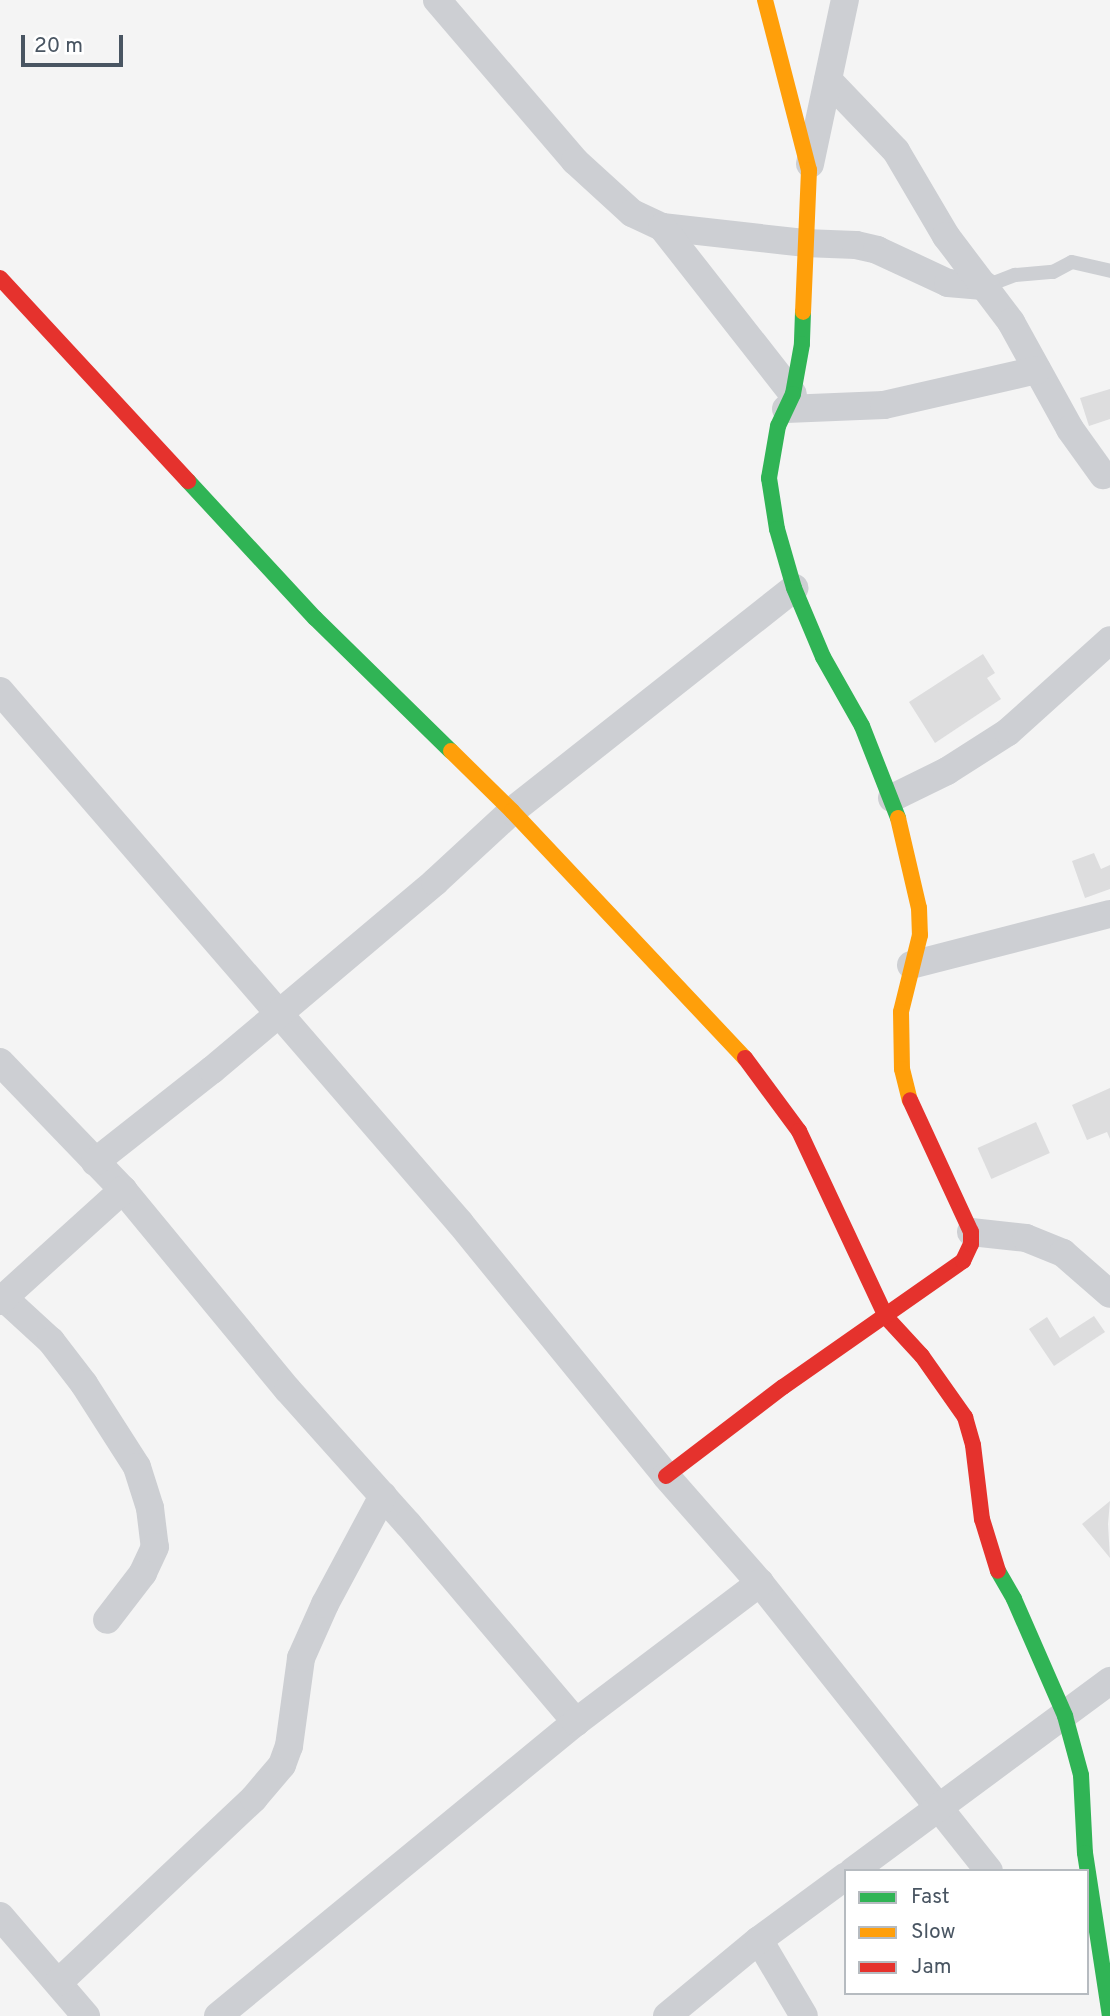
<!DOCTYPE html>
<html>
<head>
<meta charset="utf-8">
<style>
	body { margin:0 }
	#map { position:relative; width:1110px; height:2016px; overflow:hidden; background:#f4f4f4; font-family:Overpass,sans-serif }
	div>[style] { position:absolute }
	.building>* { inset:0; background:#ddddde; transform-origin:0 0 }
	.lane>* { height:14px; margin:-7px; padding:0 7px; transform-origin:7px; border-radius:7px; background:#cdcfd3 }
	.street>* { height:28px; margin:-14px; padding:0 14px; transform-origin:14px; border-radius:14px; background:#cdcfd3 }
	.fast>* { height:16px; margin:-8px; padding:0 8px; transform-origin:8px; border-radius:8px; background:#30b455 }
	.slow>* { height:16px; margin:-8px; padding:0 8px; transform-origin:8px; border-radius:8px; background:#ff9f0a }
	.jam>* { height:16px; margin:-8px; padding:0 8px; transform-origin:8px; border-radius:8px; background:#e5322d }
	span { translate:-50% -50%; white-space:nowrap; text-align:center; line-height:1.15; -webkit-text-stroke:7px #fff; paint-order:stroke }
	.legend { position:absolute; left:844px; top:1869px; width:245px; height:126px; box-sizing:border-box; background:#fff; border:2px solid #b6bbc0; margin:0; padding:9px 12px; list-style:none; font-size:21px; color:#495562 }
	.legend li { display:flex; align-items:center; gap:14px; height:35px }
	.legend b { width:35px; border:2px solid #b6bbc0 }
	.scale { position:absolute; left:21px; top:35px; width:102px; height:32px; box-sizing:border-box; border:4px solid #495562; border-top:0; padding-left:9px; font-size:21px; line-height:24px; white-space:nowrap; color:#495562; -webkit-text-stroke:5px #fff; paint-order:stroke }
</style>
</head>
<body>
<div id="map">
	<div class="building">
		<div style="clip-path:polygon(1110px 389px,1110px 419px,1089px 426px,1080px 398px)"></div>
		<div style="clip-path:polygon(983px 654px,995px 673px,987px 678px,1001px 699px,935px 743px,909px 702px)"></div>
		<div style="clip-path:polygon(1094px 853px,1101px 869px,1110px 865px,1110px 889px,1085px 898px,1072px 861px)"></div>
		<div style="clip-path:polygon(1110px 1088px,1110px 1139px,1107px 1132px,1087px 1140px,1072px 1105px)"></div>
		<div style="left:1036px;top:1122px;width:34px;height:64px;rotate:66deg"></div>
		<div style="clip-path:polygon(1094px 1316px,1105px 1332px,1054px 1366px,1029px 1329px,1047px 1317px,1060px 1338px)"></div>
		<div style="clip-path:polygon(1110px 1501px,1108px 1524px,1110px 1558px,1082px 1524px)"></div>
	</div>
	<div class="lane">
		<div style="left:986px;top:286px;width:31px;rotate:-21deg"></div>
		<div style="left:1015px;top:275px;width:38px;rotate:-5deg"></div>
		<div style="left:1053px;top:272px;width:21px;rotate:-28deg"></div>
		<div style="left:1072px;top:262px;width:39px;rotate:13deg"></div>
	</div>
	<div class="street">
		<div style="left:437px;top:0;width:212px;rotate:49.4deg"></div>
		<div style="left:575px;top:161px;width:77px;rotate:42.4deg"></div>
		<div style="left:632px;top:213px;width:33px;rotate:25deg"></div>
		<div style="left:662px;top:227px;width:143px;rotate:6.4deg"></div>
		<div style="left:804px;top:243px;width:52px;rotate:2.2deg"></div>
		<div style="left:856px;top:245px;width:22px;rotate:13deg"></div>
		<div style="left:877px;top:250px;width:78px;rotate:24.9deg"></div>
		<div style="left:948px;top:283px;width:38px;rotate:5deg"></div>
		<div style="left:828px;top:80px;width:98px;rotate:46.2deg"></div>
		<div style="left:896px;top:151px;width:99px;rotate:59.5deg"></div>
		<div style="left:946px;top:236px;width:108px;rotate:52.9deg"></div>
		<div style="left:1011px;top:322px;width:122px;rotate:61.1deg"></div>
		<div style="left:1070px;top:429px;width:57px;rotate:54.3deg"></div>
		<div style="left:810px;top:164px;width:168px;rotate:-78deg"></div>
		<div style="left:662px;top:227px;width:212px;rotate:51.9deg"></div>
		<div style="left:786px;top:409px;width:98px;rotate:-2.3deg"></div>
		<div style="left:884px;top:405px;width:157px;rotate:-12.9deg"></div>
		<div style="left:0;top:691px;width:703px;rotate:49.15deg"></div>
		<div style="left:460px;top:1223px;width:326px;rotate:50.8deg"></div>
		<div style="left:666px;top:1476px;width:142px;rotate:48.7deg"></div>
		<div style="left:760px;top:1583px;width:368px;rotate:51.5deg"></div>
		<div style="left:892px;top:798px;width:61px;rotate:-26.1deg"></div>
		<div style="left:947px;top:771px;width:72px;rotate:-32.6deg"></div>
		<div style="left:1008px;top:732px;width:137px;rotate:-42deg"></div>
		<div style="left:911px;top:965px;width:205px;rotate:-14.4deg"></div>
		<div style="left:0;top:1062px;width:178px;rotate:46.1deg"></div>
		<div style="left:123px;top:1190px;width:259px;rotate:50.5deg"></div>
		<div style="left:288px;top:1390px;width:180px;rotate:48.2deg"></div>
		<div style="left:408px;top:1524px;width:260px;rotate:49.7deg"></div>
		<div style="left:95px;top:1162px;width:149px;rotate:-38.2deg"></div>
		<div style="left:212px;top:1070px;width:292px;rotate:-40.1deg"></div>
		<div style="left:435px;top:882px;width:105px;rotate:-42.7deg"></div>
		<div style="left:512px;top:811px;width:360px;rotate:-38.3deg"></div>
		<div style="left:971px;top:1232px;width:55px;rotate:6.2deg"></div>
		<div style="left:1026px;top:1238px;width:40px;rotate:22deg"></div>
		<div style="left:1063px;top:1253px;width:62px;rotate:41.1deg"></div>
		<div style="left:4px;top:1298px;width:64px;rotate:42.5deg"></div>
		<div style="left:51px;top:1341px;width:54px;rotate:52.5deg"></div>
		<div style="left:84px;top:1384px;width:98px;rotate:57.4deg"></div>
		<div style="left:137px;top:1467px;width:43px;rotate:72.4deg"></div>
		<div style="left:150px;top:1508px;width:39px;rotate:83deg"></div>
		<div style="left:155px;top:1547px;width:29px;rotate:115deg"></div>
		<div style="left:143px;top:1573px;width:59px;rotate:127.5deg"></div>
		<div style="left:0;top:1301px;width:166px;rotate:-42.1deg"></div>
		<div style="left:853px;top:1871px;width:320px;rotate:-36.5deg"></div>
		<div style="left:0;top:1916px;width:132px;rotate:49.3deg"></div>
		<div style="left:759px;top:1940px;width:88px;rotate:59.4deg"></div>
		<div style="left:59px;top:1982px;width:268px;rotate:-43.3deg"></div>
		<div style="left:254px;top:1798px;width:43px;rotate:-49.7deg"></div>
		<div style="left:282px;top:1765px;width:20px;rotate:-70deg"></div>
		<div style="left:289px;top:1746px;width:89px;rotate:-82.2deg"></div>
		<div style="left:301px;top:1658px;width:59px;rotate:-66deg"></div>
		<div style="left:325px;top:1604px;width:123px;rotate:-61.8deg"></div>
		<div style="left:218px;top:2016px;width:463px;rotate:-39.4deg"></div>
		<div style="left:576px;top:1722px;width:231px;rotate:-37.1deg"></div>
		<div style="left:667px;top:2016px;width:119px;rotate:-39.6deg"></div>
		<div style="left:759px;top:1940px;width:108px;rotate:-36.3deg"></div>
	</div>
	<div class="fast">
		<div style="left:803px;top:312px;width:32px;rotate:92deg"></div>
		<div style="left:802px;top:344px;width:51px;rotate:100.2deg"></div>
		<div style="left:793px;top:394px;width:35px;rotate:115deg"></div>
		<div style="left:778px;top:426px;width:53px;rotate:99.8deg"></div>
		<div style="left:769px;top:478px;width:52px;rotate:81.1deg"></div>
		<div style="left:777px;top:529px;width:61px;rotate:73.9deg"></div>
		<div style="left:794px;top:588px;width:75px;rotate:67.2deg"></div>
		<div style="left:823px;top:657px;width:79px;rotate:60.5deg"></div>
		<div style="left:862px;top:726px;width:99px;rotate:68.6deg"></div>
		<div style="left:188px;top:481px;width:187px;rotate:47.2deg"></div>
		<div style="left:315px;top:618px;width:190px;rotate:44.4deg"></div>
		<div style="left:998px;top:1571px;width:32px;rotate:60deg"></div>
		<div style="left:1014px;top:1599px;width:128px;rotate:66.4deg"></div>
		<div style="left:1065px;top:1716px;width:61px;rotate:74.8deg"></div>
		<div style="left:1081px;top:1775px;width:78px;rotate:87.1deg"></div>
		<div style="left:1085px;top:1853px;width:165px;rotate:81.3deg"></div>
	</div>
	<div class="slow">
		<div style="left:765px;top:0;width:176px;rotate:75.5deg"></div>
		<div style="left:809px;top:170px;width:142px;rotate:92.4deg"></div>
		<div style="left:451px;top:751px;width:86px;rotate:44.5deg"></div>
		<div style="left:512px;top:811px;width:340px;rotate:46.7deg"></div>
		<div style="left:898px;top:818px;width:92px;rotate:76.9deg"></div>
		<div style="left:919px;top:908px;width:27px;rotate:88deg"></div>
		<div style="left:920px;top:935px;width:79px;rotate:103.9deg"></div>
		<div style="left:901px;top:1012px;width:57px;rotate:89deg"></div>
		<div style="left:902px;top:1069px;width:32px;rotate:76deg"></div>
	</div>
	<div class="jam">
		<div style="left:0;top:278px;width:277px;rotate:47.2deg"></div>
		<div style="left:745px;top:1058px;width:91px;rotate:53.5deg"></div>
		<div style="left:799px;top:1131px;width:205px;rotate:64.9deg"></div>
		<div style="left:886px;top:1317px;width:53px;rotate:47.3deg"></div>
		<div style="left:922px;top:1356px;width:75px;rotate:54.8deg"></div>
		<div style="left:965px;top:1417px;width:29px;rotate:74deg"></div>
		<div style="left:973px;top:1445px;width:75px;rotate:83.1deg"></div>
		<div style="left:982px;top:1519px;width:54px;rotate:72.9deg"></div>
		<div style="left:666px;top:1476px;width:147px;rotate:-37.3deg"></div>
		<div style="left:783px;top:1387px;width:220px;rotate:-35deg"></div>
		<div style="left:963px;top:1261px;width:19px;rotate:-65deg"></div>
		<div style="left:971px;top:1244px;width:12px;rotate:-90deg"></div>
		<div style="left:971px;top:1232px;width:145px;rotate:-114.8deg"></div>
	</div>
	<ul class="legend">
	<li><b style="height:9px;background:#30b455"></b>Fast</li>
	<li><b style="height:9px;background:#ff9f0a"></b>Slow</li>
	<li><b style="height:9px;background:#e5322d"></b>Jam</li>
	</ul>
	<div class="scale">20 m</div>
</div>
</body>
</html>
